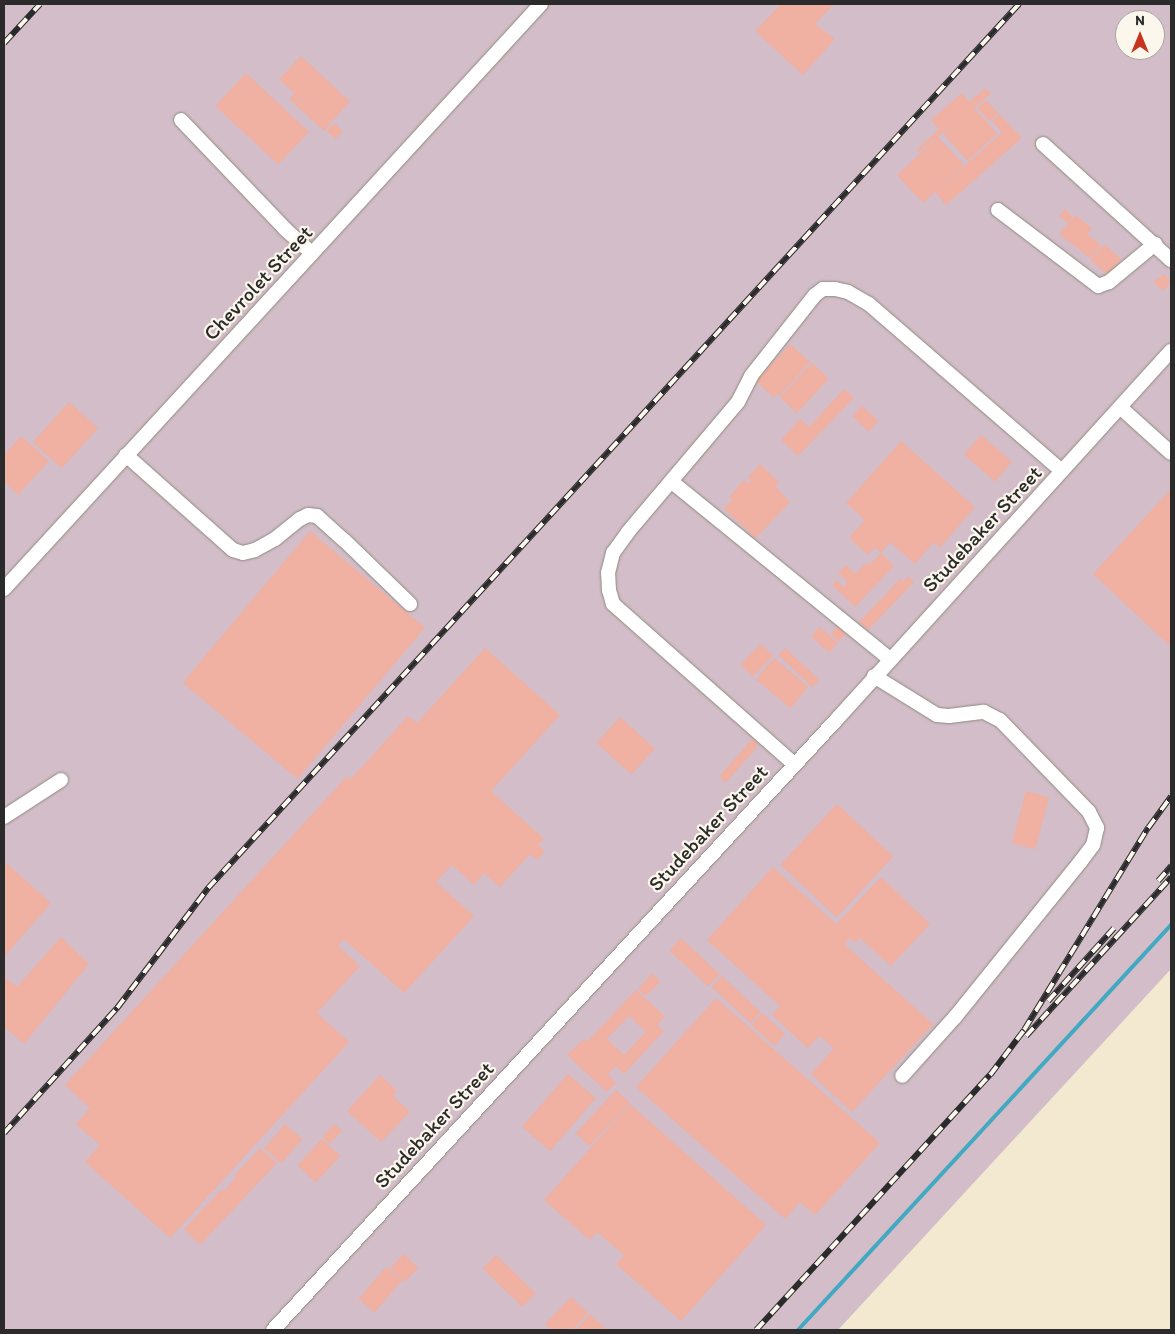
<!DOCTYPE html>
<html>
<head>
<meta charset="utf-8">
<style>
	body { margin:0 }
	#map { position:relative; width:1175px; height:1334px; overflow:hidden; background:#f2e9d0; font-family:Itim,sans-serif }
	div>[style] { position:absolute }
	.industrial>* { inset:0; background:#d2bdc8 }
	.stream>* { height:4px; margin:-2px; padding:0 2px; transform-origin:2px; border-radius:2px; background:#42a9c2 }
	.building>* { inset:0; background:#f0b0a2; transform-origin:0 0 }
	.roads { filter:drop-shadow(0 0 1px #8e8a7e) drop-shadow(0 0 1px #8e8a7e) }
	.minor>* { height:14px; margin:-7px; padding:0 7px; transform-origin:7px; border-radius:7px; background:#fff }
	.rail>* { height:5.5px; margin-top:-2.75px; transform-origin:0; background:repeating-linear-gradient(90deg,#fbf7ec 0 11px,#2b2b2b 0 22px); box-sizing:border-box; border-block:1px solid #2b2b2b }
	span { translate:-50% -50%; white-space:nowrap; text-align:center; line-height:1.15; -webkit-text-stroke:4.5px #fbf7ec; paint-order:stroke }
	.street-label { font-size:21px; color:#2b2b2b }
	.frame { position:absolute; inset:0; border:5px solid #2b2b2b; pointer-events:none }
	.north { position:absolute; left:1115px; top:10px; width:50px; height:50px; box-sizing:border-box; background:#fbf7ec; border:1px solid #a8a59f; border-radius:50%; rotate:0deg; font-size:14px; font-weight:700; line-height:20px; text-align:center; color:#2b2b2b }
	.north::after { content:''; display:block; margin:auto; width:18px; height:22px; background:#c8321e; clip-path:polygon(50% 0,100% 100%,50% 72%,0 100%) }
</style>
</head>
<body>
<div id="map">
	<div class="industrial">
		<div style="clip-path:polygon(evenodd,4px 4px,1171px 4px,1171px 969px,838px 1330px,4px 1330px,4px 4px,1125px 20px,1155px 20px,1155px 50px,1125px 50px,1125px 20px)"></div>
	</div>
	<div class="stream">
		<div style="left:798px;top:1330px;width:551px;rotate:-47.36deg"></div>
	</div>
	<div class="building">
		<div style="clip-path:polygon(781px 4px,834px 4px,815px 24px,835px 39px,803px 75px,755px 31px)"></div>
		<div style="left:301px;top:56px;width:67px;height:32px;rotate:43deg"></div>
		<div style="left:246px;top:73px;width:86px;height:45px;rotate:43deg"></div>
		<div style="clip-path:polygon(986px 88px,991px 94px,919px 152px,917px 149px,939px 129px,931px 120px,962px 93px,969px 102px)"></div>
		<div style="left:294px;top:94px;width:47px;height:7px;rotate:42deg"></div>
		<div style="left:986px;top:100px;width:18px;height:12px;rotate:47deg"></div>
		<div style="left:973px;top:107px;width:36px;height:40px;rotate:48deg"></div>
		<div style="clip-path:polygon(999px 114px,1022px 138px,946px 205px,935px 192px,1002px 132px,992px 121px)"></div>
		<div style="left:334px;top:123px;width:12px;height:11px;rotate:42deg"></div>
		<div style="left:938px;top:137px;width:38px;height:56px;rotate:47deg"></div>
		<div style="clip-path:polygon(1065px 209px,1073px 217px,1068px 223px,1059px 216px)"></div>
		<div style="clip-path:polygon(1076px 215px,1092px 229px,1087px 234px,1101px 245px,1090px 258px,1059px 234px)"></div>
		<div style="left:1104px;top:244px;width:23px;height:21px;rotate:41deg"></div>
		<div style="clip-path:polygon(1164px 274px,1171px 282px,1163px 291px,1153px 282px)"></div>
		<div style="clip-path:polygon(790px 344px,810px 362px,779px 396px,777px 394px,773px 397px,756px 381px)"></div>
		<div style="left:812px;top:363px;width:23px;height:47px;rotate:43deg"></div>
		<div style="clip-path:polygon(844px 389px,854px 398px,798px 456px,781px 440px,800px 419px,809px 427px)"></div>
		<div style="left:69px;top:402px;width:39px;height:54px;rotate:42deg"></div>
		<div style="left:862px;top:406px;width:22px;height:14px;rotate:43deg"></div>
		<div style="left:981px;top:435px;width:41px;height:26px;rotate:41deg"></div>
		<div style="clip-path:polygon(21px 436px,49px 461px,18px 495px,4px 481px,4px 455px)"></div>
		<div style="clip-path:polygon(901px 441px,975px 507px,940px 548px,934px 542px,915px 564px,890px 542px,881px 553px,875px 547px,868px 555px,849px 538px,865px 520px,846px 503px)"></div>
		<div style="clip-path:polygon(760px 464px,779px 482px,775px 486px,790px 502px,756px 538px,724px 509px,732px 500px,729px 497px,744px 480px,748px 484px,751px 480px,748px 477px)"></div>
		<div style="clip-path:polygon(1171px 489px,1171px 647px,1093px 574px)"></div>
		<div style="left:310px;top:531px;width:150px;height:198px;rotate:40deg"></div>
		<div style="clip-path:polygon(881px 553px,894px 566px,855px 607px,832px 585px,837px 580px,843px 587px,848px 582px,838px 573px,846px 565px,855px 574px,866px 563px,869px 565px)"></div>
		<div style="clip-path:polygon(908px 576px,914px 582px,868px 630px,859px 622px,900px 579px,903px 582px)"></div>
		<div style="left:838px;top:626px;width:11px;height:11px;rotate:41deg"></div>
		<div style="left:820px;top:627px;width:24px;height:13px;rotate:42deg"></div>
		<div style="left:761px;top:644px;width:17px;height:29px;rotate:45deg"></div>
		<div style="clip-path:polygon(485px 648px,560px 715px,491px 791px,544px 839px,538px 845px,545px 851px,537px 860px,530px 854px,500px 887px,484px 873px,474px 885px,452px 865px,436px 882px,474px 916px,404px 993px,344px 939px,338px 946px,360px 966px,317px 1013px,349px 1042px,170px 1238px,85px 1162px,100px 1145px,76px 1124px,90px 1108px,65px 1085px,347px 776px,350px 780px,408px 716px,417px 723px)"></div>
		<div style="left:785px;top:648px;width:47px;height:10px;rotate:43deg"></div>
		<div style="left:774px;top:658px;width:45px;height:28px;rotate:40deg"></div>
		<div style="left:620px;top:717px;width:47px;height:35px;rotate:42deg"></div>
		<div style="left:752px;top:739px;width:9px;height:50px;rotate:41deg"></div>
		<div style="left:1026px;top:791px;width:24px;height:54px;rotate:15deg"></div>
		<div style="left:837px;top:804px;width:77px;height:83px;rotate:43deg"></div>
		<div style="clip-path:polygon(4px 861px,51px 903px,4px 957px)"></div>
		<div style="clip-path:polygon(773px 867px,836px 924px,830px 931px,881px 877px,930px 924px,891px 966px,860px 938px,855px 943px,850px 938px,844px 944px,933px 1024px,852px 1112px,811px 1074px,834px 1048px,819px 1036px,808px 1048px,772px 1015px,780px 1006px,707px 940px)"></div>
		<div style="clip-path:polygon(61px 937px,89px 964px,24px 1044px,4px 1027px,4px 977px,17px 987px)"></div>
		<div style="left:681px;top:938px;width:53px;height:17px;rotate:43deg"></div>
		<div style="clip-path:polygon(653px 973px,660px 982px,646px 996px,638px 989px)"></div>
		<div style="left:722px;top:976px;width:53px;height:15px;rotate:43deg"></div>
		<div style="clip-path:polygon(evenodd,636px 990px,665px 1016px,657px 1025px,664px 1031px,624px 1074px,616px 1066px,608px 1074px,616px 1083px,607px 1092px,567px 1055px,584px 1039px,587px 1042px,636px 990px,629px 1016px,646px 1032px,624px 1055px,607px 1039px,629px 1016px)"></div>
		<div style="clip-path:polygon(716px 998px,880px 1143px,815px 1215px,800px 1202px,785px 1219px,636px 1087px)"></div>
		<div style="left:762px;top:1013px;width:31px;height:16px;rotate:42deg"></div>
		<div style="left:568px;top:1074px;width:37px;height:70px;rotate:41deg"></div>
		<div style="clip-path:polygon(380px 1075px,397px 1091px,393px 1096px,410px 1112px,381px 1142px,347px 1111px)"></div>
		<div style="left:616px;top:1090px;width:19px;height:59px;rotate:43deg"></div>
		<div style="clip-path:polygon(630px 1104px,766px 1225px,681px 1321px,616px 1264px,624px 1255px,597px 1232px,590px 1240px,544px 1200px)"></div>
		<div style="left:285px;top:1124px;width:23px;height:32px;rotate:41deg"></div>
		<div style="left:335px;top:1124px;width:10px;height:18px;rotate:45deg"></div>
		<div style="left:322px;top:1139px;width:25px;height:36px;rotate:43deg"></div>
		<div style="clip-path:polygon(260px 1148px,277px 1163px,200px 1245px,184px 1229px,222px 1189px,224px 1191px,236px 1178px,234px 1176px)"></div>
		<div style="left:404px;top:1254px;width:20px;height:20px;rotate:45deg"></div>
		<div style="left:496px;top:1255px;width:55px;height:19px;rotate:44deg"></div>
		<div style="left:386px;top:1267px;width:21px;height:42px;rotate:41deg"></div>
		<div style="clip-path:polygon(571px 1297px,588px 1313px,572px 1330px,551px 1330px,545px 1324px)"></div>
		<div style="clip-path:polygon(590px 1314px,607px 1330px,575px 1330px)"></div>
	</div>
	<div class="roads">
		<div class="minor">
			<div style="left:181px;top:120px;width:151px;rotate:46.3deg"></div>
			<div style="left:285px;top:229px;width:36px;rotate:42deg"></div>
			<div style="left:1043px;top:144px;width:173px;rotate:42.2deg"></div>
			<div style="left:998px;top:210px;width:126px;rotate:37.2deg"></div>
			<div style="left:1098px;top:286px;width:12px;rotate:-20deg"></div>
			<div style="left:1109px;top:282px;width:60px;rotate:-39.6deg"></div>
			<div style="left:1121px;top:408px;width:67px;rotate:42deg"></div>
			<div style="left:126px;top:455px;width:143px;rotate:41.6deg"></div>
			<div style="left:233px;top:550px;width:10px;rotate:17deg"></div>
			<div style="left:243px;top:553px;width:12px;rotate:-14deg"></div>
			<div style="left:255px;top:550px;width:23px;rotate:-29deg"></div>
			<div style="left:275px;top:539px;width:32px;rotate:-39deg"></div>
			<div style="left:300px;top:519px;width:9px;rotate:-27deg"></div>
			<div style="left:308px;top:515px;width:9px;rotate:6deg"></div>
			<div style="left:317px;top:516px;width:36px;rotate:42deg"></div>
			<div style="left:344px;top:540px;width:92px;rotate:44.1deg"></div>
			<div style="left:672px;top:482px;width:281px;rotate:39.1deg"></div>
			<div style="left:4px;top:589px;width:794px;rotate:-47.45deg"></div>
			<div style="left:874px;top:676px;width:74px;rotate:31.8deg"></div>
			<div style="left:937px;top:715px;width:12px;rotate:5deg"></div>
			<div style="left:949px;top:716px;width:35px;rotate:-7deg"></div>
			<div style="left:984px;top:712px;width:18px;rotate:27deg"></div>
			<div style="left:1000px;top:720px;width:128px;rotate:45.9deg"></div>
			<div style="left:1089px;top:812px;width:18px;rotate:63deg"></div>
			<div style="left:1097px;top:828px;width:17px;rotate:103deg"></div>
			<div style="left:1093px;top:845px;width:20px;rotate:127deg"></div>
			<div style="left:1081px;top:861px;width:201px;rotate:128.9deg"></div>
			<div style="left:955px;top:1017px;width:79px;rotate:131.9deg"></div>
			<div style="left:794px;top:764px;width:242px;rotate:-138.5deg"></div>
			<div style="left:613px;top:604px;width:15px;rotate:-106deg"></div>
			<div style="left:609px;top:590px;width:17px;rotate:-93deg"></div>
			<div style="left:608px;top:573px;width:21px;rotate:-76deg"></div>
			<div style="left:613px;top:553px;width:26px;rotate:-54deg"></div>
			<div style="left:628px;top:532px;width:170px;rotate:-49.8deg"></div>
			<div style="left:738px;top:402px;width:29px;rotate:-63deg"></div>
			<div style="left:751px;top:376px;width:103px;rotate:-51.7deg"></div>
			<div style="left:815px;top:295px;width:10px;rotate:-37deg"></div>
			<div style="left:823px;top:289px;width:12px"></div>
			<div style="left:835px;top:289px;width:13px;rotate:13deg"></div>
			<div style="left:848px;top:292px;width:24px;rotate:30deg"></div>
			<div style="left:869px;top:304px;width:255px;rotate:40.9deg"></div>
			<div style="left:4px;top:817px;width:68px;rotate:-33deg"></div>
			<div style="left:273px;top:1330px;width:832px;rotate:-47.29deg"></div>
			<div style="left:837px;top:719px;width:497px;rotate:-47.8deg"></div>
		</div>
	</div>
	<div class="rail">
		<div style="left:4px;top:43px;width:53px;rotate:-47.3deg"></div>
		<div style="left:1158px;top:881px;width:20px;rotate:-49deg"></div>
		<div style="left:1048px;top:1001px;width:98px;rotate:-47.9deg"></div>
		<div style="left:1026px;top:1036px;width:215px;rotate:-47.6deg"></div>
		<div style="left:4px;top:1133px;width:169px;rotate:-47.9deg"></div>
		<div style="left:117px;top:1008px;width:151px;rotate:-52.8deg"></div>
		<div style="left:208px;top:888px;width:1200px;rotate:-47.47deg"></div>
		<div style="left:756px;top:1330px;width:346px;rotate:-47.5deg"></div>
		<div style="left:990px;top:1075px;width:56px;rotate:-52.9deg"></div>
		<div style="left:1024px;top:1030px;width:237px;rotate:-58.5deg"></div>
		<div style="left:1148px;top:828px;width:39px;rotate:-54deg"></div>
	</div>
	<div class="street-label">
		<span style="left:258px;top:283px;rotate:-47deg">Chevrolet Street</span>
		<span style="left:982px;top:529px;rotate:-47deg">Studebaker Street</span>
		<span style="left:708px;top:828px;rotate:-47deg">Studebaker Street</span>
		<span style="left:434px;top:1125px;rotate:-47deg">Studebaker Street</span>
	</div>
	<div class="frame"></div>
	<div class="north">N</div>
</div>
</body>
</html>
